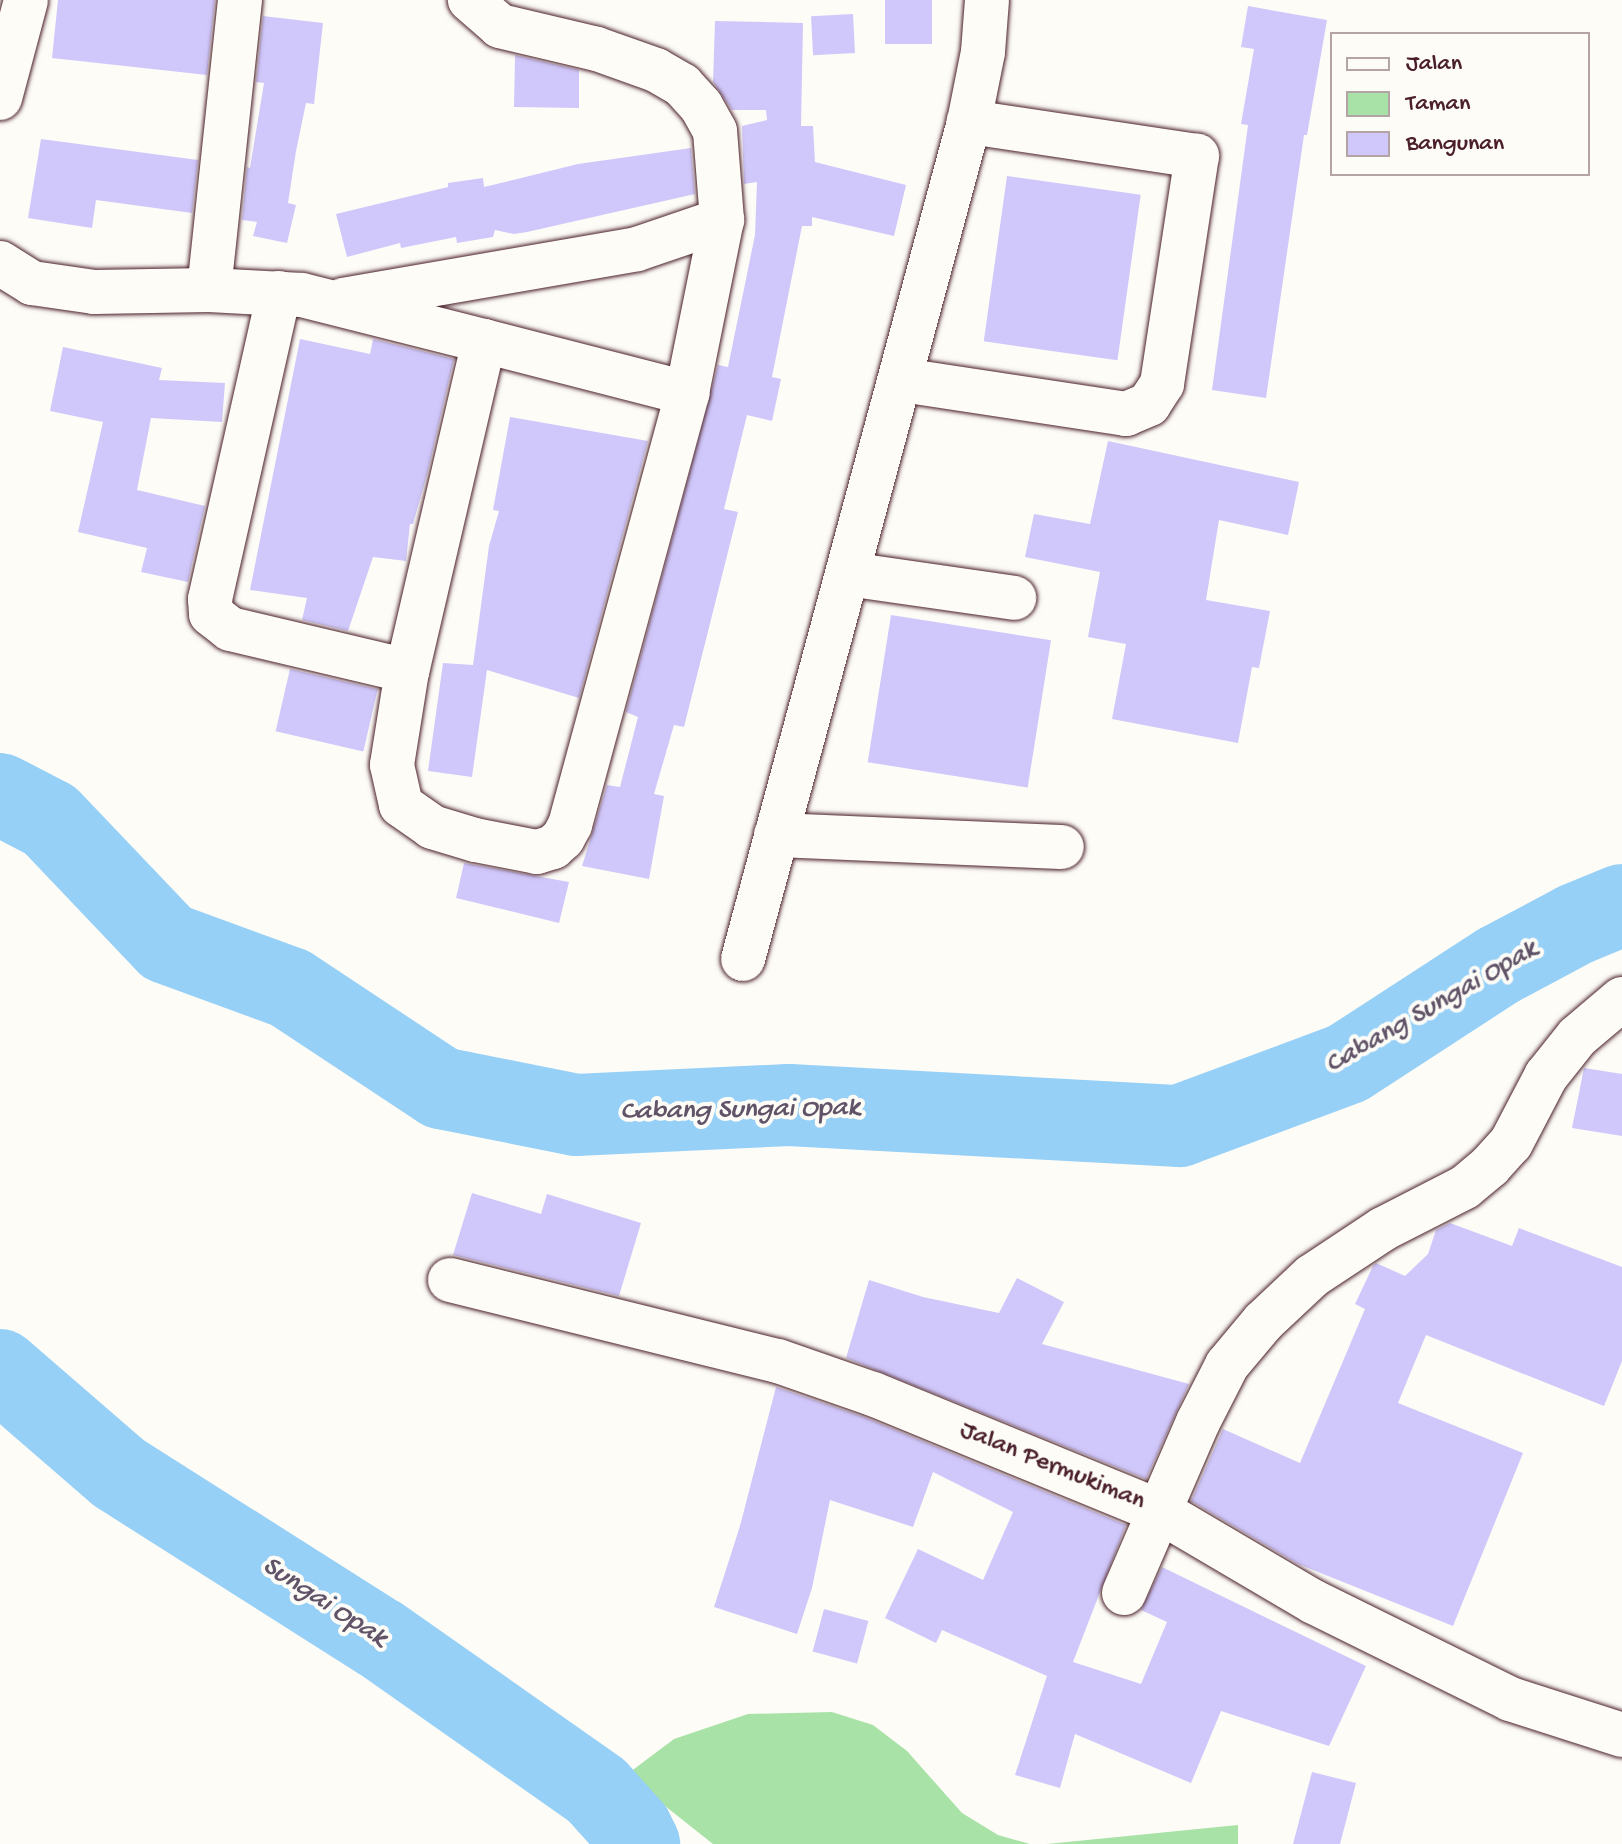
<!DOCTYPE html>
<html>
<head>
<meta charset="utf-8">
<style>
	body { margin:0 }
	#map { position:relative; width:1622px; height:1844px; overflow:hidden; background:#fdfcf7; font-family:"Gochi Hand",sans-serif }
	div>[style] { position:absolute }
	.green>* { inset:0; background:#a8e2a6 }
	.river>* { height:82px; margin:-41px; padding:0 41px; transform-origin:41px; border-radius:41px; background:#97d0f7 }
	.building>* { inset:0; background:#d0c8fa; transform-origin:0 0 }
	.roads { filter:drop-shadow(0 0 2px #4a1f2b) drop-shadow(0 0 2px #4a1f2b) }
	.minor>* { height:44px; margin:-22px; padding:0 22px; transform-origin:22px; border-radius:22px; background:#fdfcf7 }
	span { translate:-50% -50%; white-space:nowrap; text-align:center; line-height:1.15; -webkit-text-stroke:8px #fdfcf7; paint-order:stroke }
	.street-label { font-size:26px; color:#4a1f2b }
	.water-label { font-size:28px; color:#615468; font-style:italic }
	.legend { position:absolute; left:1330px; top:32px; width:260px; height:144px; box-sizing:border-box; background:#fdfcf7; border:2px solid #b5a4a5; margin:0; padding:10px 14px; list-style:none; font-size:24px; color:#4a1f2b }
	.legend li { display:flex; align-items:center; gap:16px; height:40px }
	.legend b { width:40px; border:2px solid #b5a4a5 }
</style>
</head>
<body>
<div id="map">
	<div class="green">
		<div style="clip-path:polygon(832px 1712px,873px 1725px,907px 1751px,962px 1813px,998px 1835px,1030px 1844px,713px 1844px,626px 1775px,674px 1739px,748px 1714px)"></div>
		<div style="clip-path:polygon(1238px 1825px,1238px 1844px,1047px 1844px)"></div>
	</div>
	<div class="river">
		<div style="left:0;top:794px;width:56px;rotate:27.5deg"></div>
		<div style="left:50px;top:820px;width:170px;rotate:46.4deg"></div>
		<div style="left:167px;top:943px;width:131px;rotate:20.1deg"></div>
		<div style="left:290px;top:988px;width:181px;rotate:33.5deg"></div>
		<div style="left:441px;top:1088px;width:138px;rotate:11.3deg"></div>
		<div style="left:576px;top:1115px;width:213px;rotate:-2.7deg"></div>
		<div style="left:789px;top:1105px;width:391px;rotate:3.1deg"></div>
		<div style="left:1179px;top:1126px;width:180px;rotate:-20.4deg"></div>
		<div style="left:1348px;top:1063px;width:180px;rotate:-33deg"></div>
		<div style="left:1499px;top:965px;width:87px;rotate:-28deg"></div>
		<div style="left:1576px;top:924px;width:50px;rotate:-22.4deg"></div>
		<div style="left:0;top:1370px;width:157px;rotate:40.9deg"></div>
		<div style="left:119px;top:1473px;width:310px;rotate:32.4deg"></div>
		<div style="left:381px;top:1639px;width:264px;rotate:35.1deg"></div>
		<div style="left:597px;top:1791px;width:52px;rotate:48.1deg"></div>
		<div style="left:632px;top:1830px;width:16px;rotate:63deg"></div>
	</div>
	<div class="building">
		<div style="clip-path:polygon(58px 0,215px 0,207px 75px,52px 58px)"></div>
		<div style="left:885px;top:0;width:47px;height:44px"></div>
		<div style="clip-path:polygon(1248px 6px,1327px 20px,1307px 135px,1304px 135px,1266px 398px,1212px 390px,1248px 125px,1241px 124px,1254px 49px,1241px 47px)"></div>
		<div style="left:853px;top:14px;width:39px;height:42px;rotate:87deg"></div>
		<div style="clip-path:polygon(263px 16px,323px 23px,314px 104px,306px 103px,296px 151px,288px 203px,296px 205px,287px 243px,253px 236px,257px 222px,242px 220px,247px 167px,250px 168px,264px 83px,256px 82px)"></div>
		<div style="clip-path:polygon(715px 21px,803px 23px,801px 126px,813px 126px,815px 162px,906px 185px,894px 236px,812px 217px,812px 226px,802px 226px,772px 377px,781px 379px,772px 421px,747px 415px,724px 509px,738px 512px,684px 727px,674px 725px,654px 794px,664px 796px,649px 879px,582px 866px,607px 785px,620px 787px,638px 717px,626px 712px,718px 365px,728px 367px,755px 235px,757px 182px,744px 184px,742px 126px,767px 120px,766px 110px,732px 110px,713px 82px)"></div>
		<div style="clip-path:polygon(515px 55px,579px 70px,579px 108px,514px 107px)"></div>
		<div style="clip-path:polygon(41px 139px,198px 160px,192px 213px,96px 200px,92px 228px,28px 218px)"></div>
		<div style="clip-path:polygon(691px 148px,695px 194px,527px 232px,514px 234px,495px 230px,493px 237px,457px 243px,456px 237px,401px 248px,400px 243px,347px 257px,336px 214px,448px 187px,448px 183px,483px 178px,484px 187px,578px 164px)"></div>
		<div style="left:1007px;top:176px;width:135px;height:167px;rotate:8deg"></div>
		<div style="clip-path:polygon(300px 339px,370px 354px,373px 339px,454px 359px,428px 471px,413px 524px,410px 524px,406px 561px,373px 557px,348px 631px,302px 620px,307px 598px,250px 590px)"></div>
		<div style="clip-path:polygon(63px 347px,162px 368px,159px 380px,225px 383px,222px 422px,151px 418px,137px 490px,205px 506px,188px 582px,141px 572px,147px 548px,78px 532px,103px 422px,50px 411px)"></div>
		<div style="clip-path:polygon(510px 417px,648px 441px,579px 698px,487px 670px,472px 777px,428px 771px,443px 663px,473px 665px,489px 546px,499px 511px,493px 510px)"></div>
		<div style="clip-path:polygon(1108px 441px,1299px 482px,1288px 535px,1219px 520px,1206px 600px,1270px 611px,1259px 668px,1252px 667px,1238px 743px,1112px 719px,1126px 644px,1088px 637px,1100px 572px,1025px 557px,1034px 514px,1090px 524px)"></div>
		<div style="left:891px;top:615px;width:162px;height:149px;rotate:9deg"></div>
		<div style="left:290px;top:669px;width:90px;height:64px;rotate:13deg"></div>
		<div style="clip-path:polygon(464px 863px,569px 882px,559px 923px,456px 898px)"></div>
		<div style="clip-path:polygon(1584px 1068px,1622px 1074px,1622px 1136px,1572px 1128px)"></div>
		<div style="clip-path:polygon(472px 1193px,541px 1214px,547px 1194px,641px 1223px,619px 1296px,453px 1255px)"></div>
		<div style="clip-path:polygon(1450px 1223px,1512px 1246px,1519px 1228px,1622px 1267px,1622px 1361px,1604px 1406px,1426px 1335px,1398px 1403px,1523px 1453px,1453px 1626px,1298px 1564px,1191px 1501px,1223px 1429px,1300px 1463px,1365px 1309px,1355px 1304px,1373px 1266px,1376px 1263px,1405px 1276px,1428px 1254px,1436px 1230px)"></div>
		<div style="clip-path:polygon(1017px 1278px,1064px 1302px,1042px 1344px,1189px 1384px,1146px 1479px,846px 1358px,869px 1280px,923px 1297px,999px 1313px)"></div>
		<div style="clip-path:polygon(776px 1387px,864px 1417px,1126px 1525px,1073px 1662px,1141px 1684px,1167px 1622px,1141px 1610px,1162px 1567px,1366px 1666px,1329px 1746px,1221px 1711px,1191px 1783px,1075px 1734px,1060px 1788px,1015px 1775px,1047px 1676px,942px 1630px,936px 1643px,885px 1618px,918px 1549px,983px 1580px,1013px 1512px,933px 1472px,913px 1527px,830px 1500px,812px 1588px,797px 1634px,714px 1607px,740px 1526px)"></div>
		<div style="left:824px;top:1609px;width:46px;height:44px;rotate:15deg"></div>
		<div style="clip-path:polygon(1312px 1772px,1356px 1783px,1340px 1844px,1293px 1844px)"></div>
	</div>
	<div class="roads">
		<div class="minor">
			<div style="left:0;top:98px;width:101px;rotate:-75.1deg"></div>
			<div style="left:0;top:263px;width:38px;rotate:32deg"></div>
			<div style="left:32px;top:283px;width:63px;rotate:8.3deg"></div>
			<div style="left:94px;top:292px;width:115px;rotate:-1deg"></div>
			<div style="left:209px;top:290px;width:93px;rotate:3.1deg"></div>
			<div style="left:302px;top:295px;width:188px;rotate:14.2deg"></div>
			<div style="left:484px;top:341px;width:339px;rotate:103.1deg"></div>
			<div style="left:407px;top:671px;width:95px;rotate:99.1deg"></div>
			<div style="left:392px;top:765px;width:41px;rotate:77.3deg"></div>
			<div style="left:401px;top:805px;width:38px;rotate:35deg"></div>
			<div style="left:432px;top:827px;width:45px;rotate:16.8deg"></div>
			<div style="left:475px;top:840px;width:63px;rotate:11deg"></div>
			<div style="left:537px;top:852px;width:17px;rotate:-17deg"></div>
			<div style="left:553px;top:847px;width:13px;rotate:-42deg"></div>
			<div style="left:563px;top:838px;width:15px;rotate:-62deg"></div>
			<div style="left:570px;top:825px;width:448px;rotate:-74.8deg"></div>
			<div style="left:687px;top:393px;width:177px;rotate:-78.6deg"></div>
			<div style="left:722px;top:220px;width:89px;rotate:-94.5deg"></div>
			<div style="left:715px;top:131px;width:29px;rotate:-119deg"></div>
			<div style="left:701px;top:106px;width:28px;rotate:-132deg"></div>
			<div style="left:682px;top:85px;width:30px;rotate:-150deg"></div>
			<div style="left:656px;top:70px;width:63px;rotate:-160.4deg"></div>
			<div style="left:597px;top:49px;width:100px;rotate:-166.7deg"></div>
			<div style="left:500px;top:26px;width:40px;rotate:-139deg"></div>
			<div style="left:209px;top:290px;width:292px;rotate:-83.9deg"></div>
			<div style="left:279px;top:293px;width:314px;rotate:102.7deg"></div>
			<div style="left:210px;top:599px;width:15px;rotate:86deg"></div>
			<div style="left:211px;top:614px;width:24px;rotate:38deg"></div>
			<div style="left:230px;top:629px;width:182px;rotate:13.3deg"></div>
			<div style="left:343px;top:300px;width:298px;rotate:-9.8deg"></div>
			<div style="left:637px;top:249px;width:90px;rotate:-18.8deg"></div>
			<div style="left:484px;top:341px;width:210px;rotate:14.4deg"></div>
			<div style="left:902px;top:380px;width:227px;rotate:8.6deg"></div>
			<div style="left:1126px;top:414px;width:25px;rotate:-23deg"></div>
			<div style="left:1149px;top:404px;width:24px;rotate:-57deg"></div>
			<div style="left:1162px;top:384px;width:231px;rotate:-81.3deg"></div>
			<div style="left:1197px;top:156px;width:231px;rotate:-171.5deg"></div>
			<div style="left:848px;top:574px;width:168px;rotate:8.2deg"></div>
			<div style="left:776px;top:835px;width:286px;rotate:2.4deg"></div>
			<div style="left:743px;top:959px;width:867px;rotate:-74.89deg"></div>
			<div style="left:969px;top:122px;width:71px;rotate:-78.7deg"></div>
			<div style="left:983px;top:52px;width:52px;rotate:-85.6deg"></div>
			<div style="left:450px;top:1280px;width:338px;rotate:13.9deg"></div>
			<div style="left:778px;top:1361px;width:101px;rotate:19.2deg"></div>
			<div style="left:873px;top:1394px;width:311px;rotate:22.3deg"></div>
			<div style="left:1161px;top:1512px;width:178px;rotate:30.5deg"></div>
			<div style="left:1314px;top:1602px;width:219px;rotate:26.3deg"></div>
			<div style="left:1510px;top:1699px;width:118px;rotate:17.8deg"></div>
			<div style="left:1124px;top:1593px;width:186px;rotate:-66.6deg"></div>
			<div style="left:1198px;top:1422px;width:64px;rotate:-63deg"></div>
			<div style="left:1227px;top:1365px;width:56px;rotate:-50.1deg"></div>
			<div style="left:1263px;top:1322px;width:67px;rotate:-43.2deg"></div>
			<div style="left:1312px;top:1276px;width:85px;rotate:-33.5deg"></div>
			<div style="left:1383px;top:1229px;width:92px;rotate:-27.1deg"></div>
			<div style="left:1465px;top:1187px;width:33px;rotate:-40deg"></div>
			<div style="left:1490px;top:1166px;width:31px;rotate:-48deg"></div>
			<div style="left:1511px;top:1143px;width:76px;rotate:-62.4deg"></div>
			<div style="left:1546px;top:1076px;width:50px;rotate:-51.5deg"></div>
			<div style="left:1577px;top:1037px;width:59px;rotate:-40.2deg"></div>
		</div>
	</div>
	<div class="street-label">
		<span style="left:1052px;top:1467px;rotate:22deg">Jalan Permukiman</span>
	</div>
	<div class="water-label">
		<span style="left:1432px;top:1008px;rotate:-30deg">Cabang Sungai Opak</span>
		<span style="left:740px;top:1111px;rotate:-1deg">Cabang Sungai Opak</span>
		<span style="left:324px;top:1603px;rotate:33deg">Sungai Opak</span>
	</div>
	<ul class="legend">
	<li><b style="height:10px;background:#fdfcf7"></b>Jalan</li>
	<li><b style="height:22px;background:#a8e2a6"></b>Taman</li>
	<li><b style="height:22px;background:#d0c8fa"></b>Bangunan</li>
	</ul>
</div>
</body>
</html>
